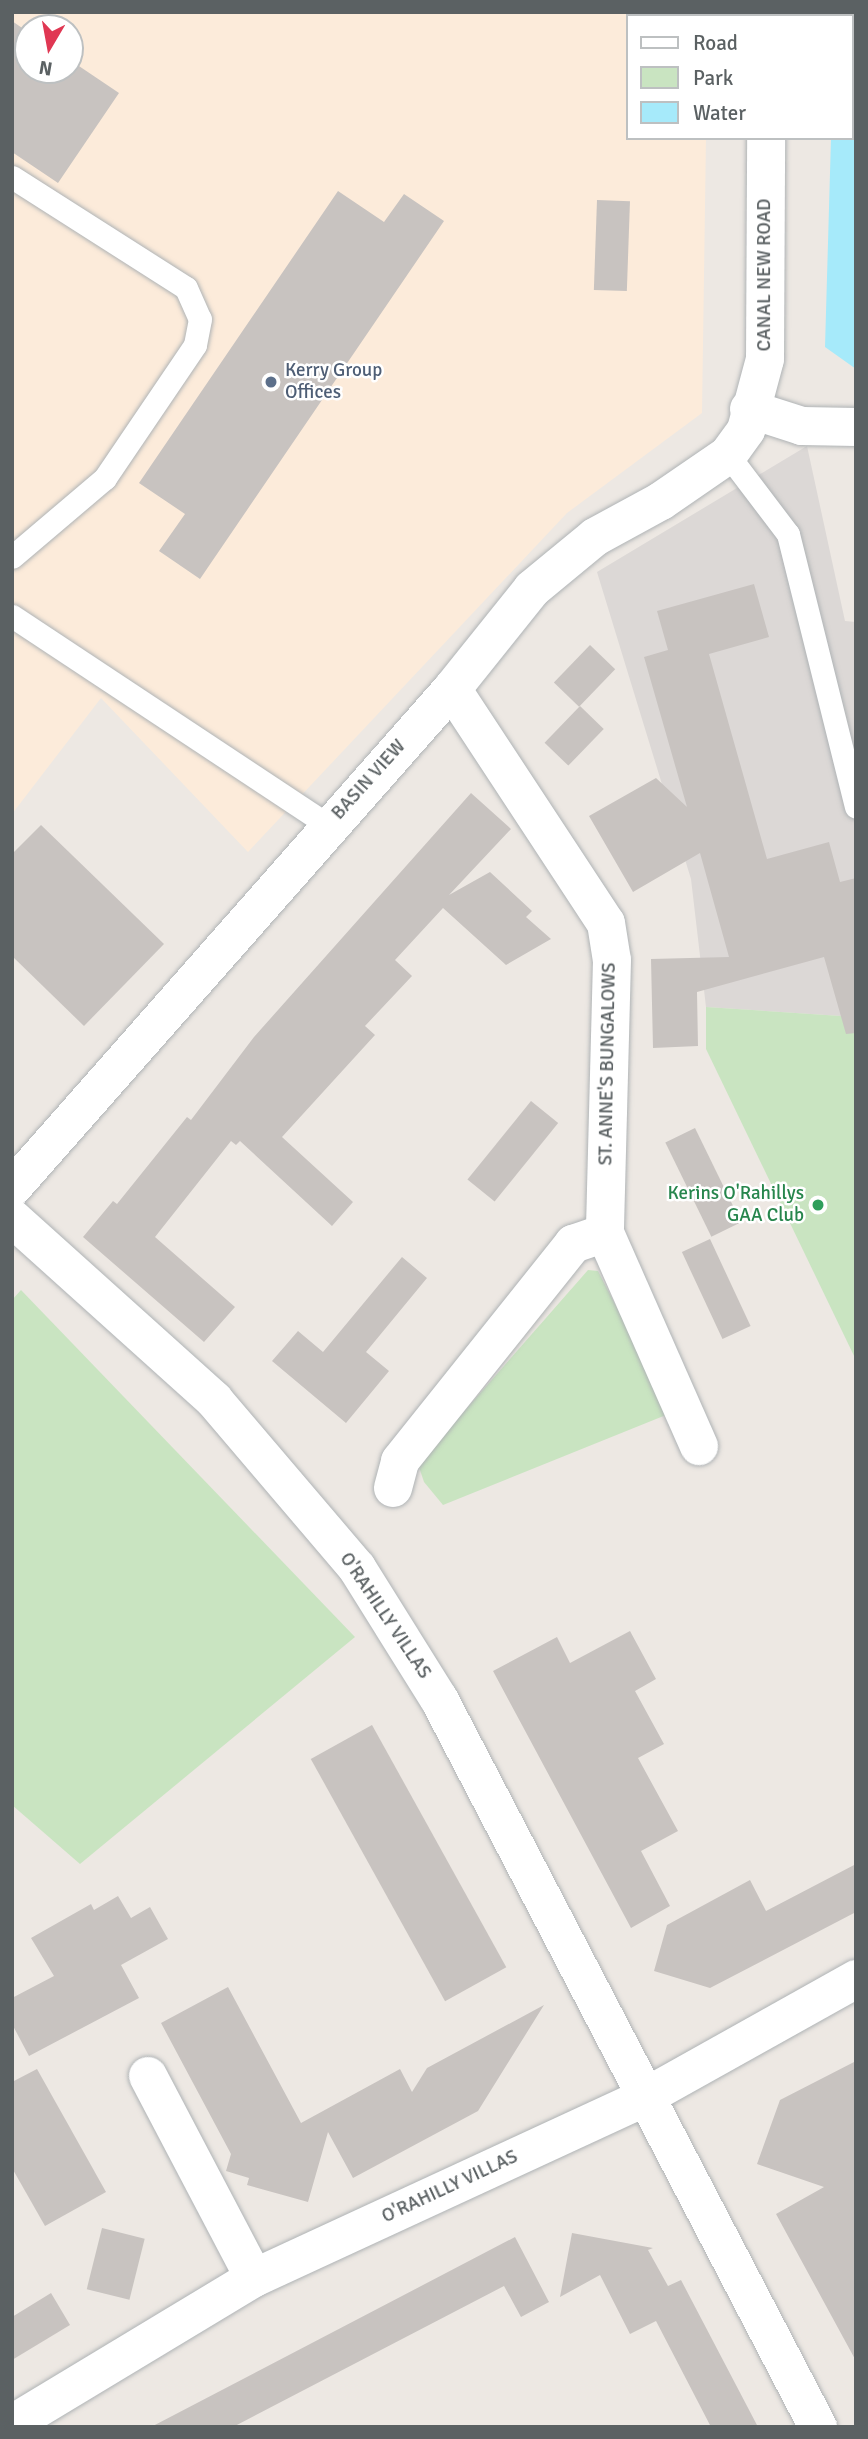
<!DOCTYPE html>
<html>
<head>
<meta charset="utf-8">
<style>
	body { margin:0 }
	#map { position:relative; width:868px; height:2439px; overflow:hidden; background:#ede8e3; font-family:Signika,sans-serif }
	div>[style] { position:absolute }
	.commercial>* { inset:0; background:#fcebda }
	.industrial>* { inset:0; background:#dcd8d6 }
	.green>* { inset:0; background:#c9e4c1 }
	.water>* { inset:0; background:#a6eafa }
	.building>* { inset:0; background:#c8c3c0; transform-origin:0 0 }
	.roads { filter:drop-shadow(0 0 2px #afb3b5) drop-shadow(0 0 2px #afb3b5) }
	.service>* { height:23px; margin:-11.5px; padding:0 11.5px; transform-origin:11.5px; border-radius:11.5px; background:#fff }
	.minor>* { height:38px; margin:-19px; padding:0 19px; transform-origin:19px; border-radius:19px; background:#fff }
	.secondary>* { height:38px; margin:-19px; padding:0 19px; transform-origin:19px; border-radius:19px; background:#fff }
	.dots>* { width:19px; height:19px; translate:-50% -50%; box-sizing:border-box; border:4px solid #fff; border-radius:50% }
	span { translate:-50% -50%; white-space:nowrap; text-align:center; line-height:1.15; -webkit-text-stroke:5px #fff; paint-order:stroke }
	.street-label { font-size:19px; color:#5b6163 }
	.service-label { font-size:19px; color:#4e5e75 }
	.left { translate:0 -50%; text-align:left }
	.leisure-label { font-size:19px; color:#27864d }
	.right { translate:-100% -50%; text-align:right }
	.frame { position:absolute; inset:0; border:14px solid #5b6163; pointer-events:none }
	.legend { position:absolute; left:626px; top:14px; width:228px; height:126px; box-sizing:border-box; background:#fff; border:2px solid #bdc0c1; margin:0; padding:9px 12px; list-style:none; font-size:21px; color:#5b6163 }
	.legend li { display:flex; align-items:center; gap:14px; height:35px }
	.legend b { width:35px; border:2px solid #bdc0c1 }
	.north { position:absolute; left:14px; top:14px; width:70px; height:70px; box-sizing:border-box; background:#fff; border:2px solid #bdc0c1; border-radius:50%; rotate:190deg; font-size:19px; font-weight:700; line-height:28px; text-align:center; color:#5b6163 }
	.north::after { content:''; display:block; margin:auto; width:24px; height:32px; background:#e03753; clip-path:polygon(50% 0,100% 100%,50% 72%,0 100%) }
</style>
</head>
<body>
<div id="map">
	<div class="commercial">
		<div style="clip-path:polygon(evenodd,12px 12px,623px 12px,641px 16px,628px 16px,628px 138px,706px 138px,702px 413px,567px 513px,248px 852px,101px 698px,12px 814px,12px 12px,28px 28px,70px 28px,70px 70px,28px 70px,28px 28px)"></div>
	</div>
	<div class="industrial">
		<div style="clip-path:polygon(807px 446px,845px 621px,856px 622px,856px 1017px,706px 1007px,691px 879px,597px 572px)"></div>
	</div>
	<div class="green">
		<div style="clip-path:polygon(706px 1007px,856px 1017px,856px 1360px,706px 1049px)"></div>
		<div style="clip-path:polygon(588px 1270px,598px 1271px,671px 1413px,443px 1505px,424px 1482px,418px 1464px)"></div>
		<div style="clip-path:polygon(21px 1290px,355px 1637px,80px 1864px,12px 1805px,12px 1300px)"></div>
	</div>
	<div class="water">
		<div style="clip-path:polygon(852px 53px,856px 53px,856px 369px,825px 347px,831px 138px,852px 138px)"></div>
	</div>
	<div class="building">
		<div style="clip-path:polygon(12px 21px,28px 32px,28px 70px,70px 70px,70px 60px,119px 93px,58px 183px,12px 152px)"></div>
		<div style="clip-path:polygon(338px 191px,384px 222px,404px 194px,444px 221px,200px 579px,159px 551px,185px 514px,139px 483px)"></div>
		<div style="left:597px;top:200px;width:33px;height:90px;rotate:2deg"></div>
		<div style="clip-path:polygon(754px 584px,769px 637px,709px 654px,767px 859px,829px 842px,840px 882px,856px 878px,856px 1033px,846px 1034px,824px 957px,697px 992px,698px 1046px,653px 1048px,651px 959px,729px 957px,700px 853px,633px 892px,589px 816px,656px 778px,687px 807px,644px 657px,668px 650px,657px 611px)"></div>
		<div style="left:590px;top:645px;width:35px;height:52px;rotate:44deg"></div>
		<div style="left:580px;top:706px;width:33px;height:51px;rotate:44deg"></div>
		<div style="clip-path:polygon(471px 793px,511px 829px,449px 895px,490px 872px,532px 911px,526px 917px,551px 939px,506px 965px,443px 908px,395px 960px,412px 976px,365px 1026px,375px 1035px,282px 1137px,353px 1202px,332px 1226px,240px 1141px,236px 1145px,231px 1141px,155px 1237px,235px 1307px,204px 1342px,83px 1237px,113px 1201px,117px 1204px,187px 1117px,191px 1120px,254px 1037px)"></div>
		<div style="clip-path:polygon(41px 825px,164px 944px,84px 1026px,12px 956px,12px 854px)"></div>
		<div style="left:531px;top:1101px;width:35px;height:101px;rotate:39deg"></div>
		<div style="left:695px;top:1128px;width:105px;height:33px;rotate:64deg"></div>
		<div style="left:710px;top:1239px;width:96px;height:31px;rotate:65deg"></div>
		<div style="clip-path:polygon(402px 1257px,427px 1278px,366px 1352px,389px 1371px,346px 1423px,272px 1361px,298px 1331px,323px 1352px)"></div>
		<div style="clip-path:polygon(630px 1631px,656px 1679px,635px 1691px,664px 1744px,638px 1758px,678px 1831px,641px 1851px,670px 1906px,631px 1928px,493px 1671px,557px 1637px,570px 1663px)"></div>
		<div style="left:372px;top:1725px;width:277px;height:70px;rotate:61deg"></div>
		<div style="clip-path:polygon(856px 1864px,856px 1912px,710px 1988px,654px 1971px,667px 1925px,750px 1880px,766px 1911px)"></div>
		<div style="clip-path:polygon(118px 1896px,131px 1918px,150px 1907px,168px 1939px,121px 1965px,139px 1998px,29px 2056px,12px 2024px,12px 1998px,54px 1976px,31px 1938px,91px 1904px,94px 1910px)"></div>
		<div style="clip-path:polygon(228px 1987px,301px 2123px,400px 2069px,412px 2092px,427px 2068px,544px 2005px,478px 2111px,353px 2178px,328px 2132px,308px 2202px,247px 2185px,249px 2178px,226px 2171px,231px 2154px,161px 2023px)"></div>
		<div style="clip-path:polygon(856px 2061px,856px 2361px,776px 2214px,824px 2187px,757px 2164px,780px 2100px)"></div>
		<div style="clip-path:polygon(37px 2069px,106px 2192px,45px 2226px,12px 2168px,12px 2082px)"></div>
		<div style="left:102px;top:2228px;width:44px;height:63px;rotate:14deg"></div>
		<div style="clip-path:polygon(572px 2233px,653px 2248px,648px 2250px,668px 2286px,681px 2280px,758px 2427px,711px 2427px,656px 2321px,630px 2334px,600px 2275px,560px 2297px)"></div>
		<div style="clip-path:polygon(515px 2237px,549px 2302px,521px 2317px,504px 2286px,233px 2427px,151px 2427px)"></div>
		<div style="clip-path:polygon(51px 2293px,70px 2325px,12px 2360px,12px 2317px)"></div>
	</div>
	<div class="roads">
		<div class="service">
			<div style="left:12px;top:177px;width:206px;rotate:32.5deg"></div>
			<div style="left:186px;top:288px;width:34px;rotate:66deg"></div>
			<div style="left:200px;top:319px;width:26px;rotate:101deg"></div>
			<div style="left:195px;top:345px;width:161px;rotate:124.1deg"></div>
			<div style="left:105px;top:478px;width:122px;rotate:139.7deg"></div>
			<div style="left:728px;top:455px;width:99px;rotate:52.8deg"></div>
			<div style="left:788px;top:534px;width:281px;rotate:76deg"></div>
			<div style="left:12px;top:616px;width:379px;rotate:33.5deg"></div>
		</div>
		<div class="minor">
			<div style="left:749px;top:409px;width:56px;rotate:17.8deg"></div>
			<div style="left:802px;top:426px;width:54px;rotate:1.1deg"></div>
			<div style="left:452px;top:689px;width:280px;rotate:56.7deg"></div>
			<div style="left:606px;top:923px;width:37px;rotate:81deg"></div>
			<div style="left:612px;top:960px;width:273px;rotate:91.5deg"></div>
			<div style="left:605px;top:1233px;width:233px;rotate:66.2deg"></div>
			<div style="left:12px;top:1218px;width:272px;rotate:42deg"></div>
			<div style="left:214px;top:1400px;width:221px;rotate:49.6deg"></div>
			<div style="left:357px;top:1568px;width:155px;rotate:58deg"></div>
			<div style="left:439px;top:1699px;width:821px;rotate:62.5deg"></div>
			<div style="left:393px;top:1488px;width:28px;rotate:-75deg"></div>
			<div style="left:400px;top:1461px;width:278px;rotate:-51.4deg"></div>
			<div style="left:573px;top:1244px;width:34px;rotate:-19deg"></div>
			<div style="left:148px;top:2076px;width:228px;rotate:62.3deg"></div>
			<div style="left:12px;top:2424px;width:283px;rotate:-31.1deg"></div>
			<div style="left:254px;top:2278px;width:433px;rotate:-24.8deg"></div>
			<div style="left:647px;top:2096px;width:240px;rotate:-29.2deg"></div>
		</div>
		<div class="secondary">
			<div style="left:768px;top:16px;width:4px;rotate:-90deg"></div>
			<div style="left:12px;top:1188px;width:665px;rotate:-48.6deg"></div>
			<div style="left:452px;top:689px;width:128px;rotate:-51.3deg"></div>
			<div style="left:532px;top:589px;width:82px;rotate:-39.5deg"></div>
			<div style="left:595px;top:537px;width:75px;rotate:-28.6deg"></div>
			<div style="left:661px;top:501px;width:81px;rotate:-34.5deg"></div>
			<div style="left:728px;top:455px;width:31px;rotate:-54deg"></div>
			<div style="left:746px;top:430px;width:73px;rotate:-75deg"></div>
			<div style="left:765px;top:359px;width:221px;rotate:-89.7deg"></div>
		</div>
	</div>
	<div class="dots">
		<div style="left:271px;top:382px;background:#5c6f8a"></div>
		<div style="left:818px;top:1205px;background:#2e9e5b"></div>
	</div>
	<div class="street-label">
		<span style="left:765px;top:275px;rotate:-90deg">CANAL NEW ROAD</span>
		<span style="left:369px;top:780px;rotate:-48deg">BASIN VIEW</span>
		<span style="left:608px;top:1064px;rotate:-89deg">ST. ANNE'S BUNGALOWS</span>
		<span style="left:385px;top:1616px;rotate:56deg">O'RAHILLY VILLAS</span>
		<span style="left:450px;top:2187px;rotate:-25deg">O'RAHILLY VILLAS</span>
	</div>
	<div class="service-label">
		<span class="left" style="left:285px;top:382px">Kerry Group<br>Offices</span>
	</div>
	<div class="leisure-label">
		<span class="right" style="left:804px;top:1205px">Kerins O'Rahillys<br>GAA Club</span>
	</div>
	<div class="frame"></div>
	<ul class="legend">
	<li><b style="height:9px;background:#fff"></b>Road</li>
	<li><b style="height:19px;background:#c9e4c1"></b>Park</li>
	<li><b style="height:19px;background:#a6eafa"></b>Water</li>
	</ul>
	<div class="north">N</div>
</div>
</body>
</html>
